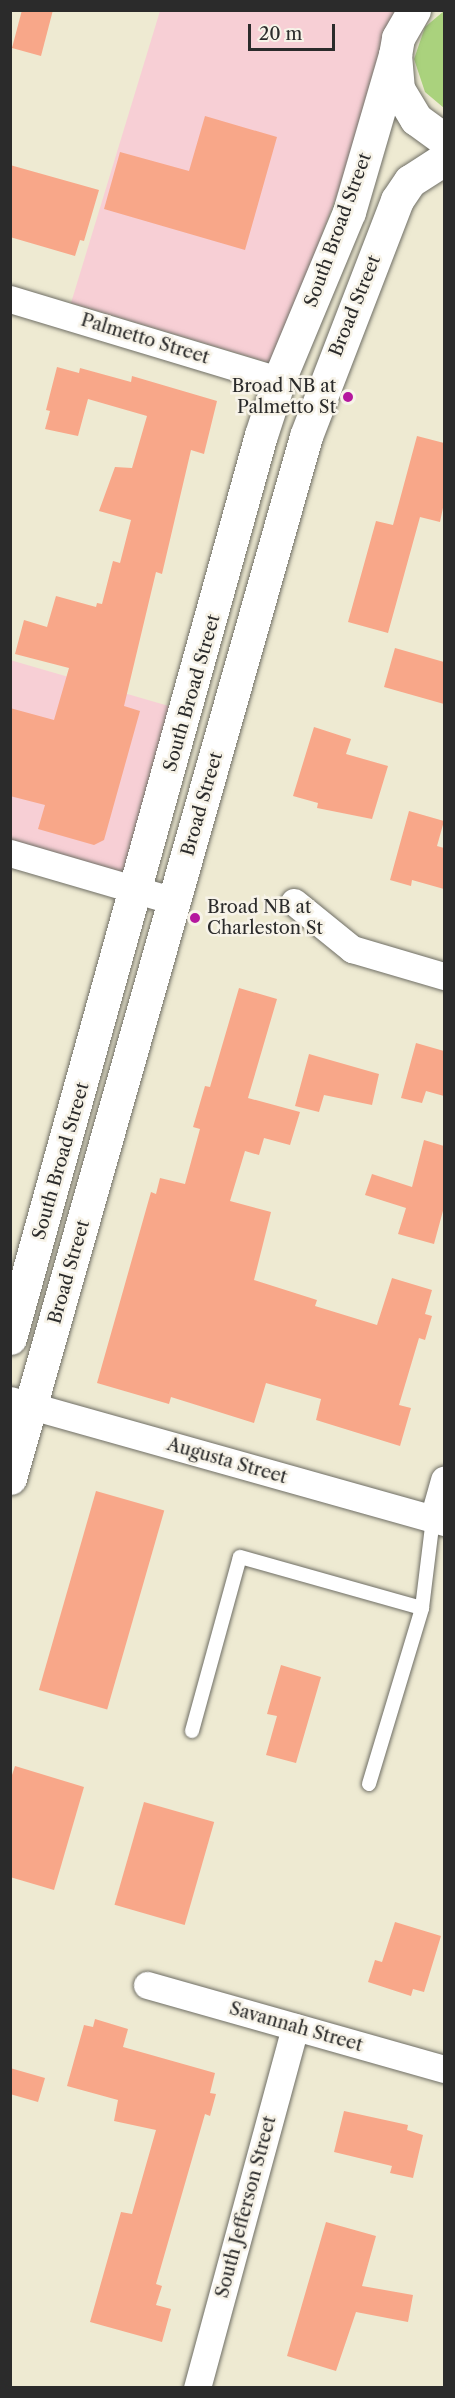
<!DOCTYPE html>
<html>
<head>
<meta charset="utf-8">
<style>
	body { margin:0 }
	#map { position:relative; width:455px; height:2398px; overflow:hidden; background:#eeead2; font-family:"Libre Caslon Text",serif }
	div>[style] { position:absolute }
	.built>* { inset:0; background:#f7cfd5 }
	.green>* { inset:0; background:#aad27d }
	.building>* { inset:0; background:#f8a789; transform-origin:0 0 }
	.roads { filter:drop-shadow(0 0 2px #6f6e65) drop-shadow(0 0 2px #6f6e65) }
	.lane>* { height:14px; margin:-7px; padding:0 7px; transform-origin:7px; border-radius:7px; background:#fff }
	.street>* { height:27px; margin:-13.5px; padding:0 13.5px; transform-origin:13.5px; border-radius:13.5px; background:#fff }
	.primary>* { height:33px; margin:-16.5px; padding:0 16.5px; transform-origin:16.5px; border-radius:16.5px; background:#fff }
	.dots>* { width:16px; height:16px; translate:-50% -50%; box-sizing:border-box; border:3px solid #f7f3e8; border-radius:50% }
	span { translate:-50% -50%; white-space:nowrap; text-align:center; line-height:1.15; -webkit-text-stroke:5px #f7f3e8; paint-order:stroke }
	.street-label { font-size:18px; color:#2b2b2b }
	.poi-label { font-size:18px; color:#2b2b2b }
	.right { translate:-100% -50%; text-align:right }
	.left { translate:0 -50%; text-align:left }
	.frame { position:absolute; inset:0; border:12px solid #2b2b2b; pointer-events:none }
	.scale { position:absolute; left:248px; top:24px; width:87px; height:27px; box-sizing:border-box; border:3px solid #2b2b2b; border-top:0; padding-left:8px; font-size:18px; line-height:21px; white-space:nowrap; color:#2b2b2b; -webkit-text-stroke:4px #f7f3e8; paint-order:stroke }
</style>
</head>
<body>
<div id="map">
	<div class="built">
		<div style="clip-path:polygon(160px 11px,395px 11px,353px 152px,273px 364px,71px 303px)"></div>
		<div style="clip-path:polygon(10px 660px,186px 711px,138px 891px,11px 853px)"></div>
	</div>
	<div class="green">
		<div style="clip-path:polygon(444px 11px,444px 108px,425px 92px,414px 59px,425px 27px)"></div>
	</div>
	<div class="building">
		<div style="clip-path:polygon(22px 10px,53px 10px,41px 56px,12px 48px)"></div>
		<div style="clip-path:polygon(205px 116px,277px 137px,245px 250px,104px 209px,120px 152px,189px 171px)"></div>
		<div style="clip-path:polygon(10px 165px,99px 190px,84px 241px,80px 240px,75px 256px,10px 237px)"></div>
		<div style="clip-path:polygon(57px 367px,79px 373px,80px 368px,131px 382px,132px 376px,217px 401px,204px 454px,191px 450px,162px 574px,156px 572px,124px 706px,140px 711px,104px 840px,94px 845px,38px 829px,45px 805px,10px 796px,10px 708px,54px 720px,69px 668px,15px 654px,24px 620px,47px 627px,56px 596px,96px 607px,97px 603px,102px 604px,113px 561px,120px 563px,131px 520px,99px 511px,115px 467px,132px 468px,147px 416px,88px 399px,78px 436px,45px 429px,50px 411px,46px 410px)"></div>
		<div style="clip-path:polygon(417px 436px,444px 443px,444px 503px,440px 522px,420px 517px,388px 633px,348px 622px,376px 521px,393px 525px)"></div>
		<div style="clip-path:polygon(395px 648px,444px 662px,444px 704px,384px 687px)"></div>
		<div style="clip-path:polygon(314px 727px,351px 739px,346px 754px,388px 766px,372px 819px,317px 808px,318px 803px,293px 796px)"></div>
		<div style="clip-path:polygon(409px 811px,444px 821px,437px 846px,444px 848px,444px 889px,412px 880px,411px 886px,390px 880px)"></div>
		<div style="clip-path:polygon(239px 988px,277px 999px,248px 1098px,300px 1112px,290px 1145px,264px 1138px,259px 1155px,245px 1151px,230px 1201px,271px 1212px,254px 1280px,317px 1300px,315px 1306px,377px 1325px,392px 1278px,432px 1290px,425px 1314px,432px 1316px,425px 1340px,419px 1338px,399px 1405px,411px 1408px,400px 1446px,316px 1420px,321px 1399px,266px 1383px,254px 1423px,171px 1397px,169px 1404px,97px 1383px,151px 1192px,156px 1194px,160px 1178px,185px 1184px,200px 1129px,193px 1127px,205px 1086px,210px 1087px)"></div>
		<div style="clip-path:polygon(416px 1043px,444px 1051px,444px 1096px,426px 1091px,422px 1103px,401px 1098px)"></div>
		<div style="clip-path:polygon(309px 1054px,379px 1074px,372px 1105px,324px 1095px,319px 1112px,295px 1106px)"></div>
		<div style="clip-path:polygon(424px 1140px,444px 1146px,444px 1207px,434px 1244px,398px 1234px,406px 1208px,365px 1195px,372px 1174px,412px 1187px)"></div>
		<div style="left:96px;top:1491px;width:71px;height:207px;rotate:16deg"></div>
		<div style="clip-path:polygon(281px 1665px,321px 1677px,296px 1763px,266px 1755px,277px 1716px,267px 1714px)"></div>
		<div style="clip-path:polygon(15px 1766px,84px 1787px,54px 1890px,10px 1877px,10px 1781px)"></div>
		<div style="left:144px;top:1802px;width:73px;height:107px;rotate:16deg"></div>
		<div style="clip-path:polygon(395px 1922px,441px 1936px,424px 1992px,413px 1989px,411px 1996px,368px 1982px,375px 1960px,382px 1962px)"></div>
		<div style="clip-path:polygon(95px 2019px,128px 2029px,123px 2047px,215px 2073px,210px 2093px,216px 2094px,210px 2116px,205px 2114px,156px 2284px,162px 2286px,156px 2305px,171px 2309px,162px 2342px,90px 2322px,121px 2212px,132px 2214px,156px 2130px,114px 2121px,118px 2100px,67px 2086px,84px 2025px,93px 2027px)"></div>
		<div style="clip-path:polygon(10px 2068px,45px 2078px,38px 2102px,10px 2094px)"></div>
		<div style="clip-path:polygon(344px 2111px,408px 2125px,407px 2130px,423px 2135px,413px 2178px,390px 2173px,392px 2166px,334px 2152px)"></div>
		<div style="clip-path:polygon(326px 2222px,376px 2236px,362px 2286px,413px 2295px,408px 2322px,356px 2312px,336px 2371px,287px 2356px)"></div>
	</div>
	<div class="roads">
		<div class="lane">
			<div style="left:192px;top:1731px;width:180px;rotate:-74.6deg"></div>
			<div style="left:240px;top:1557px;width:189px;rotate:15.7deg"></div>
			<div style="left:369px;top:1784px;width:184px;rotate:-73.2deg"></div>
			<div style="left:422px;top:1608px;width:90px;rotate:-83deg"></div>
		</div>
		<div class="street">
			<div style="left:10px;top:299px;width:281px;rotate:16.8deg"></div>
			<div style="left:10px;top:853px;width:171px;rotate:16.3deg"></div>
			<div style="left:294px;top:902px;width:75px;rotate:39deg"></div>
			<div style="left:352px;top:949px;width:96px;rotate:16.4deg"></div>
			<div style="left:10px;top:1400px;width:451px;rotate:15.7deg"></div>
			<div style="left:433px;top:1519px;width:41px;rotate:-74.2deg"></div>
			<div style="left:147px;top:1985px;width:309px;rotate:15.8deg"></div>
			<div style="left:197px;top:2388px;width:374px;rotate:-74.8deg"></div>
		</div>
		<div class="primary">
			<div style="left:414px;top:10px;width:32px;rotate:120deg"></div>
			<div style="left:398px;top:38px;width:17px;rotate:100deg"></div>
			<div style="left:395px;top:55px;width:34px;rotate:85deg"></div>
			<div style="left:398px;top:89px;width:35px;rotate:59deg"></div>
			<div style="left:416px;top:119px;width:34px;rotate:36deg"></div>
			<div style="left:10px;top:1338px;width:937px;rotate:-74.47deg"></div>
			<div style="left:261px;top:435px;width:58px;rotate:-71.9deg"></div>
			<div style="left:279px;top:380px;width:182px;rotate:-67.4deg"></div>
			<div style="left:349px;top:212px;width:164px;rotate:-73.7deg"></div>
			<div style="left:10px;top:1478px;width:1083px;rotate:-74.14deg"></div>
			<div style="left:306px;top:436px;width:253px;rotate:-68.9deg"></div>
			<div style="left:397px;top:200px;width:23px;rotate:-56deg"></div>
			<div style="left:410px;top:181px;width:40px;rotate:-32.9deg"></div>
		</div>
	</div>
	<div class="dots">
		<div style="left:348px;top:397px;background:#b5179e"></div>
		<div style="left:195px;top:918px;background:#b5179e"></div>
	</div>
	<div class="street-label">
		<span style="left:338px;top:230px;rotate:-70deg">South Broad Street</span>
		<span style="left:355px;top:306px;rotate:-68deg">Broad Street</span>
		<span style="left:145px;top:339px;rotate:17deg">Palmetto Street</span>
		<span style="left:192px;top:693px;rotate:-74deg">South Broad Street</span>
		<span style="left:202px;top:804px;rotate:-74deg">Broad Street</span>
		<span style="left:61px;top:1161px;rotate:-74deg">South Broad Street</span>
		<span style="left:69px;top:1272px;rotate:-74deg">Broad Street</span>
		<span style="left:227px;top:1461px;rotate:16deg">Augusta Street</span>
		<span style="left:296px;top:2027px;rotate:16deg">Savannah Street</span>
		<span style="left:246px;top:2207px;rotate:-75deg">South Jefferson Street</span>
	</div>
	<div class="poi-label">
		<span class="right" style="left:336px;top:397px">Broad NB at<br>Palmetto St</span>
		<span class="left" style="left:207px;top:918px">Broad NB at<br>Charleston St</span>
	</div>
	<div class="frame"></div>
	<div class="scale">20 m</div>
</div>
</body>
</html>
